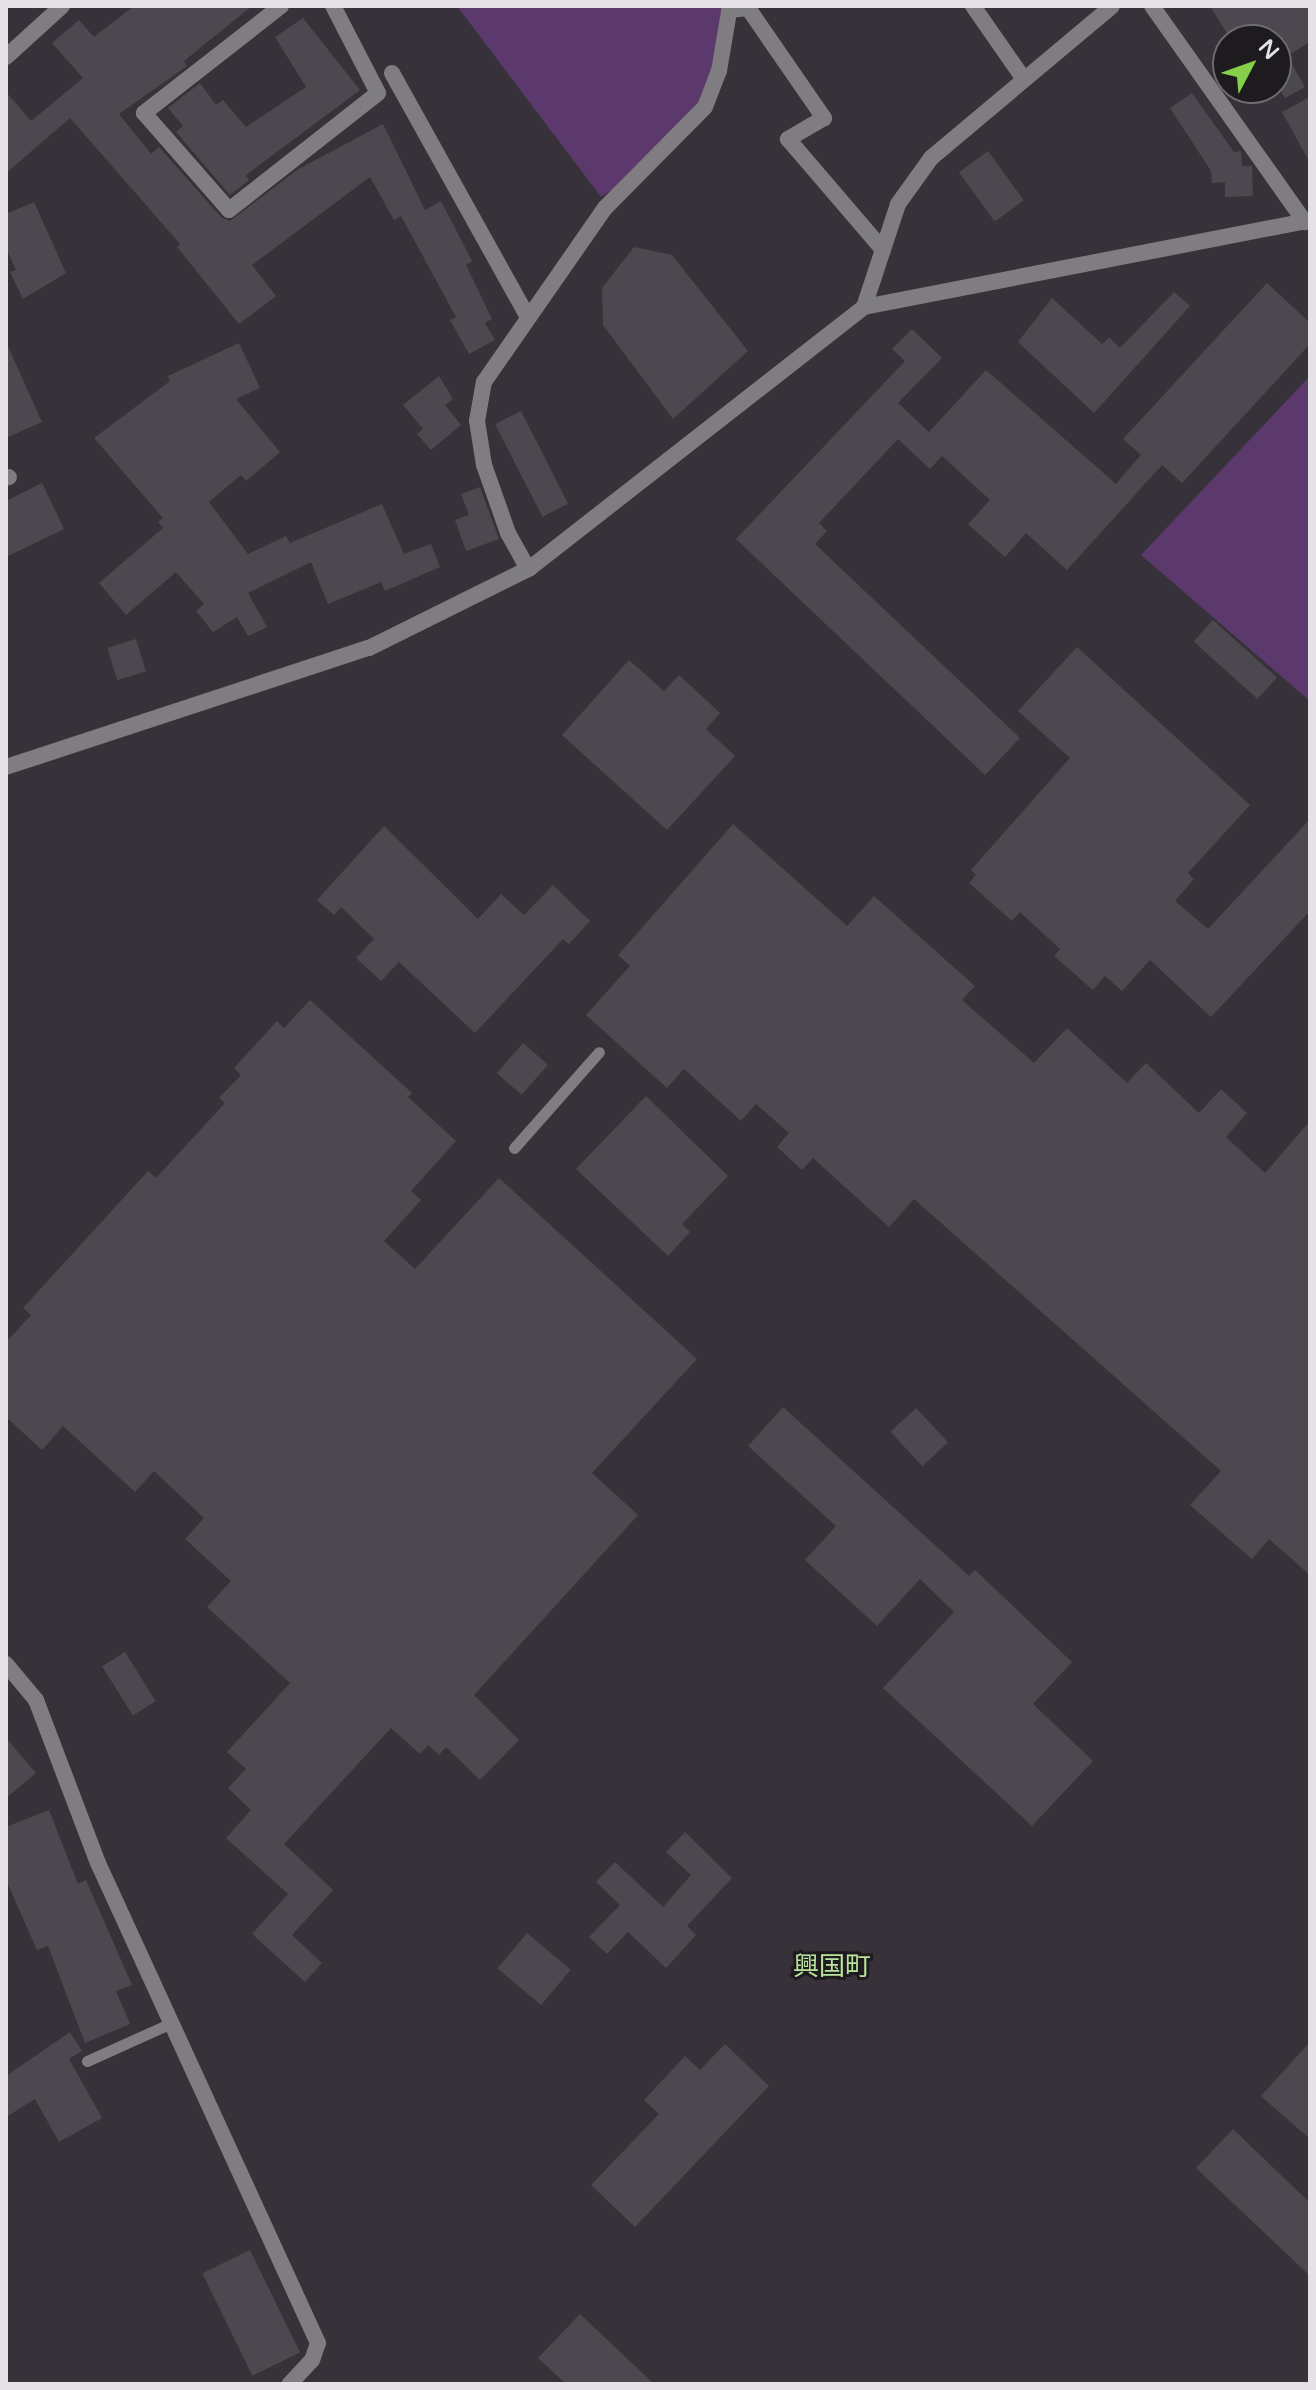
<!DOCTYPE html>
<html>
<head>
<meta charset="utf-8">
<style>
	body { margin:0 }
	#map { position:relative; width:1316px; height:2390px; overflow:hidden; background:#373239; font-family:"Varela Round","Noto Sans JP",sans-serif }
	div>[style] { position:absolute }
	.green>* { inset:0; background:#5b396c }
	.building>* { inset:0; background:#4c484f; transform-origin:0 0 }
	.service>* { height:11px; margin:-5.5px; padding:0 5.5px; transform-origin:5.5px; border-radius:5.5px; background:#7f7d80 }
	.minor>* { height:16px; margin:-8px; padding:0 8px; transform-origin:8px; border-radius:8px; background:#7f7d80 }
	.tertiary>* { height:16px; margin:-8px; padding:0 8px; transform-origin:8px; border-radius:8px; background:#7f7d80 }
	span { translate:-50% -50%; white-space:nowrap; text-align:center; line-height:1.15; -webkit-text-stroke:6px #1d1b1e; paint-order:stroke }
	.quarter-label { font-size:26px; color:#b9e29e }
	.frame { position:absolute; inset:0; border:8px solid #e4e2e6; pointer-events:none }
	.north { position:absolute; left:1212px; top:24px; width:80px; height:80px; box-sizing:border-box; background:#1d1b1e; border:2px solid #6d6b6e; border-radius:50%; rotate:49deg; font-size:22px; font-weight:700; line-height:32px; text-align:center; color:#e4e2e6 }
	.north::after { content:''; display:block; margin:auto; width:28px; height:36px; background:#86cf4b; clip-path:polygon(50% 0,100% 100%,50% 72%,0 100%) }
</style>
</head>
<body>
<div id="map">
	<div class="green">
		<div style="clip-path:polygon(457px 6px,729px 6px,715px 81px,654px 162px,601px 197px)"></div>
		<div style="clip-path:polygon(1310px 376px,1310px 701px,1141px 555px)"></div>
	</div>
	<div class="building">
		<div style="clip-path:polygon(134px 6px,252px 6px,184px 61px,187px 66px,119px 114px,151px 154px,159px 147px,221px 217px,230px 221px,297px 170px,383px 124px,425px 210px,441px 201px,452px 222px,472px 261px,466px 265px,492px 319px,485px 323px,495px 340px,469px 354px,450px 320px,456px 317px,401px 216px,394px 220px,370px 177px,252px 265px,276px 296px,239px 324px,177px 247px,180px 244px,70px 118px,6px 173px,6px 92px,31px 121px,83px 78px,52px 43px,79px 20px,94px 37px)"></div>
		<div style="clip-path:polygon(1210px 6px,1310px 6px,1310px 42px,1287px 56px,1305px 87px,1285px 98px,1276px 83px,1276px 40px,1231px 40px)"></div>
		<div style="clip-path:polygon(303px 18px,360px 90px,246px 175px,249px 180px,230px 195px,176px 132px,183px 126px,168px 108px,200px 83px,216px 105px,223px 100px,246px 127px,306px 87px,275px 37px)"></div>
		<div style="clip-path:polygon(1192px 93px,1234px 152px,1241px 151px,1242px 166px,1252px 166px,1253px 196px,1225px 197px,1225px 182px,1212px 183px,1211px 171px,1170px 108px)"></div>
		<div style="clip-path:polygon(1310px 97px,1310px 163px,1282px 112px)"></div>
		<div style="left:988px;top:151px;width:61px;height:36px;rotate:54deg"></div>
		<div style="clip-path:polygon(34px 202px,66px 273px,23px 299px,10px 272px,16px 270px,6px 248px,6px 214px)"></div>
		<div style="clip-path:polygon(634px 247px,672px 255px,748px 351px,673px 419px,603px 325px,602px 288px)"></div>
		<div style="clip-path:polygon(1267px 283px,1310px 323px,1310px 344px,1182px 483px,1162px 465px,1067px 570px,1026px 533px,1005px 557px,968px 524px,990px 500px,942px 456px,930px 469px,898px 439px,819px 523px,827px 531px,815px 544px,1020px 738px,985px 775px,736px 539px,905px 361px,892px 349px,912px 329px,942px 358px,898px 403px,929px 432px,986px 370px,1116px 484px,1141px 455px,1123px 439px)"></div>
		<div style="clip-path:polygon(1174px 292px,1190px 306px,1094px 413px,1018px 342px,1052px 298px,1102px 344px,1109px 337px,1120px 348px)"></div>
		<div style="clip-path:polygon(6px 342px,42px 422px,6px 438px)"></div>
		<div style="clip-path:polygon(239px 343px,260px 388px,236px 399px,280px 452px,246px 481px,241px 475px,209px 502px,248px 554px,286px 536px,290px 543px,382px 504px,404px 554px,431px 544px,440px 567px,385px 591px,381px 582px,328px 604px,311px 562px,248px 593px,267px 627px,248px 636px,237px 617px,213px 632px,196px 611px,204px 604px,176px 572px,126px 615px,99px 583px,163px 528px,158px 522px,163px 518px,94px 438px,170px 381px,168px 376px)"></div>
		<div style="clip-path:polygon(439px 376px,453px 399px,445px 405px,461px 425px,431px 450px,417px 434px,423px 429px,403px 405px)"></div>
		<div style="left:521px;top:411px;width:104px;height:29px;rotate:63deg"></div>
		<div style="clip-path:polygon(42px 483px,64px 529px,6px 557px,6px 501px)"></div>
		<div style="clip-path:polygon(480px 487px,499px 539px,466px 551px,455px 520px,469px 515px,461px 494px)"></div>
		<div style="left:1213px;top:620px;width:86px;height:29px;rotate:42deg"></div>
		<div style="left:136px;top:639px;width:34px;height:30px;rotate:73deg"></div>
		<div style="clip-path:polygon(1077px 647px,1250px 805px,1188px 873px,1194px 879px,1175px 901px,1208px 929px,1310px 819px,1310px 911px,1211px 1017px,1150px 960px,1122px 991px,1105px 976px,1093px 990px,1054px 956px,1060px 949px,1020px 912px,1012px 921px,969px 883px,976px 875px,971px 870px,1070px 758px,1018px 711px)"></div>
		<div style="clip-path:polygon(629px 660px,664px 691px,679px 675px,720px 713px,706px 729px,735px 756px,667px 830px,562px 735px)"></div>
		<div style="clip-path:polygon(733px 824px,847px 926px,874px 896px,975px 986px,962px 1000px,1034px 1063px,1067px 1028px,1127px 1083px,1146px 1063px,1199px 1113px,1221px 1089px,1247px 1113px,1226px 1137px,1265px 1173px,1310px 1121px,1310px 1575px,1269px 1539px,1252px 1559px,1190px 1505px,1221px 1471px,914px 1199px,889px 1227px,813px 1158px,802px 1170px,777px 1147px,789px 1133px,756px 1104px,741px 1121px,684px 1069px,667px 1088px,586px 1015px,630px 966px,618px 955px)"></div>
		<div style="clip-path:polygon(384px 826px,478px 919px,501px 894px,524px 915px,553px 885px,590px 921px,569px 944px,563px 939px,475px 1033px,399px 962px,381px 981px,356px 958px,374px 939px,341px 907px,334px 915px,317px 900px)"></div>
		<div style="clip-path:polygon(310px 1000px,412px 1093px,408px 1097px,456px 1141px,411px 1191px,421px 1200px,384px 1241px,415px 1269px,499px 1178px,697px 1359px,592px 1473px,638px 1515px,474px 1695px,519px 1740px,480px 1780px,446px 1747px,439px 1755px,428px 1745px,420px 1754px,391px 1728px,284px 1844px,333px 1890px,292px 1935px,322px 1963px,305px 1982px,252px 1934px,288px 1894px,226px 1838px,251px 1810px,228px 1788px,246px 1769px,227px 1752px,290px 1683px,207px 1607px,231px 1581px,185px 1539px,204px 1518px,154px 1471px,135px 1492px,63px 1426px,42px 1450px,6px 1417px,6px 1342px,31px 1315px,23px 1308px,148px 1171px,156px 1178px,225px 1103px,219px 1098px,241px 1075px,234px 1068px,277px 1021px,284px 1028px)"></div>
		<div style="left:523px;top:1043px;width:33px;height:40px;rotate:41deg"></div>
		<div style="clip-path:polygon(646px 1096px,728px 1176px,682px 1224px,690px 1232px,668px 1256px,576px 1169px)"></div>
		<div style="clip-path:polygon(783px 1407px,969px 1576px,975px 1570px,1072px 1662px,1033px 1704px,1093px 1761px,1032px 1826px,883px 1688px,954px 1612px,920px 1579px,877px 1626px,805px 1560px,836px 1526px,748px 1446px)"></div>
		<div style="left:916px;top:1408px;width:47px;height:35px;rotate:47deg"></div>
		<div style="left:125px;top:1652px;width:58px;height:27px;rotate:58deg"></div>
		<div style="clip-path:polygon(6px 1738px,36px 1773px,6px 1798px)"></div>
		<div style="clip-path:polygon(49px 1810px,78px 1884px,86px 1880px,132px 1985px,116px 1991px,130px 2024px,85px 2043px,48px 1946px,37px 1950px,6px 1880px,6px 1827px)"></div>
		<div style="clip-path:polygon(685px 1832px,732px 1878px,687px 1926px,696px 1935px,666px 1968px,628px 1932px,607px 1954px,589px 1937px,620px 1905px,596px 1882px,615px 1862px,663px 1907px,691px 1875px,666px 1852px)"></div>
		<div style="left:527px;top:1933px;width:57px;height:46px;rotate:40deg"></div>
		<div style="clip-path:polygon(70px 2032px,82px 2051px,69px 2059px,102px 2118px,59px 2142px,35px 2099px,6px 2117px,6px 2076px)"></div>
		<div style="clip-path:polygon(1310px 2042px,1310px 2139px,1261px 2096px)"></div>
		<div style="clip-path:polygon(725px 2044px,769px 2086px,635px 2227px,591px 2185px,659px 2114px,644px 2100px,685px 2056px,700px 2070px)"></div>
		<div style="clip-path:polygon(1233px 2129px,1310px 2203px,1310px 2276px,1196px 2168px)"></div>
		<div style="left:250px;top:2250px;width:114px;height:53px;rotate:64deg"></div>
		<div style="clip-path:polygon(580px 2314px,654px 2384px,566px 2384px,538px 2358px)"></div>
	</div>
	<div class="service">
		<div style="left:514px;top:1148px;width:128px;rotate:-48.5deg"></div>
		<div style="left:87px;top:2061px;width:92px;rotate:-24.3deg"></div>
	</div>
	<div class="minor">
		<div style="left:281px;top:6px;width:174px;rotate:142deg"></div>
		<div style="left:144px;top:113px;width:129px;rotate:48.8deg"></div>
		<div style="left:229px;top:210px;width:189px;rotate:-38.1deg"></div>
		<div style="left:378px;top:93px;width:98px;rotate:-117.3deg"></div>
		<div style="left:973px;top:6px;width:88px;rotate:55.2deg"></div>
		<div style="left:1152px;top:6px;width:265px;rotate:54.7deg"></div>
		<div style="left:729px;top:10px;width:19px;rotate:-6deg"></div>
		<div style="left:748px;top:8px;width:134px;rotate:55.4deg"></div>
		<div style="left:824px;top:118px;width:42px;rotate:149.7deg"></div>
		<div style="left:788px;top:139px;width:146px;rotate:49.4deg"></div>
		<div style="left:6px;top:57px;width:76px;rotate:-42.3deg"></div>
		<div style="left:392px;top:73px;width:278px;rotate:60.9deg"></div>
		<div style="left:864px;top:307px;width:108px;rotate:-71.7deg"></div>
		<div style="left:898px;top:204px;width:57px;rotate:-54.3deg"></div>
		<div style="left:931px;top:158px;width:236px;rotate:-40deg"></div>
		<div style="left:6px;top:478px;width:3px;rotate:-18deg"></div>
		<div style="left:528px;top:569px;width:41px;rotate:-119.1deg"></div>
		<div style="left:508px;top:533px;width:72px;rotate:-109.4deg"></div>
		<div style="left:484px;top:465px;width:45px;rotate:-99deg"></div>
		<div style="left:477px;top:421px;width:40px;rotate:-80deg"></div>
		<div style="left:484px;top:382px;width:212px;rotate:-55.2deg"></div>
		<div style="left:605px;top:208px;width:142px;rotate:-45.3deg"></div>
		<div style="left:705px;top:107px;width:39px;rotate:-69deg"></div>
		<div style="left:719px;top:71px;width:66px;rotate:-80.4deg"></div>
		<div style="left:6px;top:1664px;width:47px;rotate:50.2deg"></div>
		<div style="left:36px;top:1700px;width:174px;rotate:69.2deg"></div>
		<div style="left:98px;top:1863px;width:528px;rotate:65.38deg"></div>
		<div style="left:318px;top:2343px;width:18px;rotate:109deg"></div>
		<div style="left:312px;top:2360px;width:33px;rotate:133deg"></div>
	</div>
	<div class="tertiary">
		<div style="left:6px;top:767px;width:382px;rotate:-18.2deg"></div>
		<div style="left:369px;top:648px;width:180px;rotate:-26.4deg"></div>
		<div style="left:530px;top:568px;width:424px;rotate:-38deg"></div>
		<div style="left:864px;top:307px;width:454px;rotate:-11deg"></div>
	</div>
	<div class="quarter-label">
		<span style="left:832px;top:1967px">興国町</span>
	</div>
	<div class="frame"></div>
	<div class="north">N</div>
</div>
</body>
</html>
